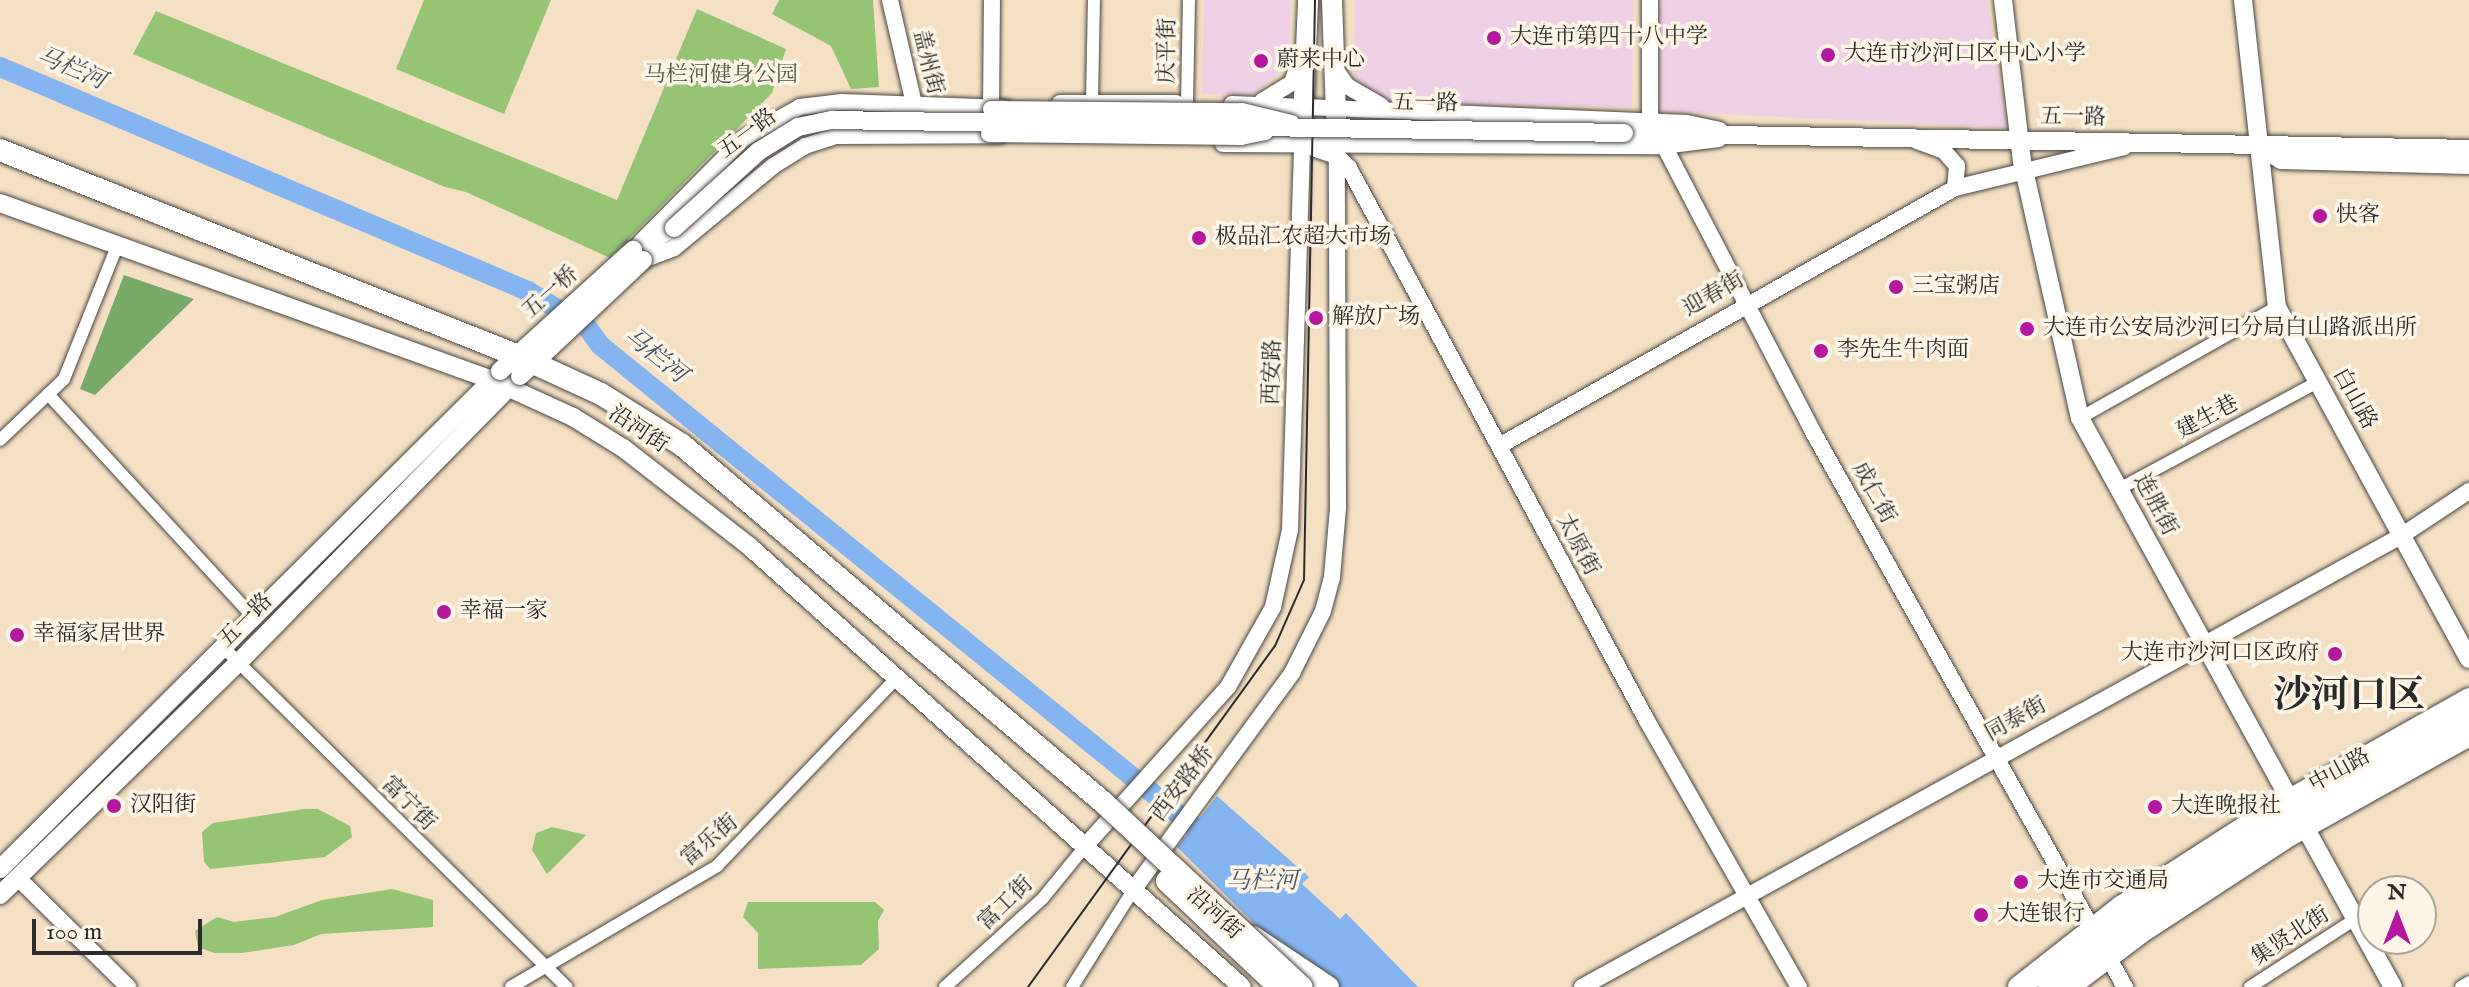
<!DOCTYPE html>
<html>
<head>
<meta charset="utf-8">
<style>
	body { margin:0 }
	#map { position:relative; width:2469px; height:987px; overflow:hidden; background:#f5e0c3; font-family:"IM FELL English","Noto Serif SC",serif }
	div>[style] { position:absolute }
	.built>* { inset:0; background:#efd0e6 }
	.green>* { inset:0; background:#94c474 }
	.forest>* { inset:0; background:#7a6 }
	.water>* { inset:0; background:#84b5f0 }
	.river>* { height:20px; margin:-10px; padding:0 10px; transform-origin:10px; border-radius:10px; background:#84b5f0 }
	.roads { filter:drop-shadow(0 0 2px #494642) drop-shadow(0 0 2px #494642) }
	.minor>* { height:12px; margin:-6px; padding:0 6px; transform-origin:6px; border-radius:6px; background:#fff }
	.tertiary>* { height:16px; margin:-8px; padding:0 8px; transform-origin:8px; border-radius:8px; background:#fff }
	.secondary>* { height:18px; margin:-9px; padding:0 9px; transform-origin:9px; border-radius:9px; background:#fff }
	.primary>* { height:20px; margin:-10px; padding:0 10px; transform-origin:10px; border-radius:10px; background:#fff }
	.trunk>* { height:22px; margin:-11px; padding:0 11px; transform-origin:11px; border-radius:11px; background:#fff }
	.tram>* { height:2px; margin:-1px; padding:0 1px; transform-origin:1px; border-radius:1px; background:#2b2b2b }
	.bridges { filter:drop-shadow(0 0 2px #494642) drop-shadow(0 0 2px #494642) }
	.tertiary-bridge>* { height:16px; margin:-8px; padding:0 8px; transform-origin:8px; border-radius:8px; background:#fff }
	.secondary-bridge>* { height:18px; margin:-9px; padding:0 9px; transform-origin:9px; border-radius:9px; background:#fff }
	.trunk-bridge>* { height:22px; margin:-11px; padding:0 11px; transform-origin:11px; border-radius:11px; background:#fff }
	.dots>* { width:22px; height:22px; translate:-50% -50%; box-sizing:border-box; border:4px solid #fcf5e5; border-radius:50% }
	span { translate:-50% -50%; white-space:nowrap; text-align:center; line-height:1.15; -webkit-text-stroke:7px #fcf5e5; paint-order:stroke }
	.poi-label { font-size:22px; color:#2b2b2b }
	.left { translate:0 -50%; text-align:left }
	.right { translate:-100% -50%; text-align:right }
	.street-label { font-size:22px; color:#2b2b2b }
	.park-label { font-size:22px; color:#4a5941 }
	.water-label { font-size:24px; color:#465466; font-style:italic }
	.town-label { font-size:38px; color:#2b2b2b; font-weight:700 }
	.north { position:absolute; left:2357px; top:875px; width:80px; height:80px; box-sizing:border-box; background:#fcf5e5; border:2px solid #a8a49b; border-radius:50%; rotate:0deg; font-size:22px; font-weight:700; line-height:32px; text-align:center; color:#2b2b2b }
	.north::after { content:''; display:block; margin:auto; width:28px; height:36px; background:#b5179e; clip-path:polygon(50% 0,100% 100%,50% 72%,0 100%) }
	.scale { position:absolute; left:32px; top:919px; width:170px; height:36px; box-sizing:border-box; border:4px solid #2b2b2b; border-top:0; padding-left:10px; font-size:24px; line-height:28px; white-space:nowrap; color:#2b2b2b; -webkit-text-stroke:6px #fcf5e5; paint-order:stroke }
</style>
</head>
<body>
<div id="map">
	<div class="built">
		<div style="clip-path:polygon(1204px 0,1291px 0,1289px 64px,1254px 95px,1202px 94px)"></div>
		<div style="clip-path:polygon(1355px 0,1634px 0,1632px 107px,1383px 103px,1354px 77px)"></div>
		<div style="clip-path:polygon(1660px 0,1987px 0,2007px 128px,1660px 111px)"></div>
	</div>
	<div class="green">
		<div style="clip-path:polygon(424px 0,551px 0,504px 114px,396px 69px)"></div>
		<div style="clip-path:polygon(779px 0,873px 0,879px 87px,851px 89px,831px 46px,772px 14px)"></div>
		<div style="clip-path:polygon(697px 9px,786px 49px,772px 93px,610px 258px,466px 192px,445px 187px,133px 54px,156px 11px,617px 200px)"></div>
		<div style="clip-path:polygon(304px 809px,318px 809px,350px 826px,352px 837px,325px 857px,210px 869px,204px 862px,202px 832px,213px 823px)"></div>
		<div style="clip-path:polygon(552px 827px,586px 835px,547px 874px,532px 850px,536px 833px)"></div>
		<div style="clip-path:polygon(392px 889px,433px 900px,433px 927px,321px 934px,294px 945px,242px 953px,214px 953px,198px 947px,195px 931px,217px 917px,234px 922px,275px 917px,322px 900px)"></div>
		<div style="clip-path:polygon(748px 902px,875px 902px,884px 910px,878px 921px,879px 949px,861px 965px,758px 969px,758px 933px,743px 917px)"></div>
	</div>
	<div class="forest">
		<div style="clip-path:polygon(124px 275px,194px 299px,95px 395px,80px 389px)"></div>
	</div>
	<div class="water">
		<div style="clip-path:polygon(1217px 796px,1309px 877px,1302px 884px,1340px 919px,1346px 913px,1418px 987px,1318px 987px,1177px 847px)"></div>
	</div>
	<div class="river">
		<div style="left:0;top:67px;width:574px;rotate:22.99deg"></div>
		<div style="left:528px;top:291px;width:69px;rotate:31.4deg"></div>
		<div style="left:587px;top:327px;width:22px;rotate:54deg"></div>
		<div style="left:600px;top:345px;width:764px;rotate:39.05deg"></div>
	</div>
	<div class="roads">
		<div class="minor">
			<div style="left:1092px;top:101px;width:101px;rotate:-88.9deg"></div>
			<div style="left:1187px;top:103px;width:103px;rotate:-88.9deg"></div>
			<div style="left:48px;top:394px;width:306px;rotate:47.4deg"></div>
			<div style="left:2080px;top:418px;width:226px;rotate:-29.4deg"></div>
			<div style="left:0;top:440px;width:88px;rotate:-43.6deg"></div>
			<div style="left:64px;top:379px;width:140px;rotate:-68.2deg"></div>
			<div style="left:2119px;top:489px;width:224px;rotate:-28.3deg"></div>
			<div style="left:224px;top:648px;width:482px;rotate:44.7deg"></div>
			<div style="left:511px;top:987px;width:239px;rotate:-30.4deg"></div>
			<div style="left:717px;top:866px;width:259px;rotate:-46.3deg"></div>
			<div style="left:945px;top:987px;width:132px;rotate:-42.2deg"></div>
			<div style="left:1043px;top:898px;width:70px;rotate:-50.8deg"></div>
			<div style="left:1072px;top:987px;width:116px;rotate:-57.7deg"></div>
			<div style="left:2250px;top:987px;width:124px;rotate:-32.8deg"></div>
			<div style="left:2461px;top:987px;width:9px;rotate:-32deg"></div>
		</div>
		<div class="tertiary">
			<div style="left:890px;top:0;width:120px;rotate:77deg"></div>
			<div style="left:1650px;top:0;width:114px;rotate:90deg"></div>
			<div style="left:1650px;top:114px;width:22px;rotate:68deg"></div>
			<div style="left:1658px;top:134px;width:336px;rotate:62.5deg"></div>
			<div style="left:1813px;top:432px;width:637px;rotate:60.66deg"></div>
			<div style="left:1333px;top:66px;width:24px;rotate:55deg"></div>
			<div style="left:1347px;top:86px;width:39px;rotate:30deg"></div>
			<div style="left:1262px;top:101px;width:35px;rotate:-31deg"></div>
			<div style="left:1292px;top:83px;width:28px;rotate:-72deg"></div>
			<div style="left:1060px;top:103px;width:116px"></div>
			<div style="left:1232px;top:104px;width:455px;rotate:2.4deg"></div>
			<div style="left:1687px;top:123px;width:33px;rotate:12deg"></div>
			<div style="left:991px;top:109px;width:109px;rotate:-89.5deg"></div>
			<div style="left:1917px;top:141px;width:29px;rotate:20deg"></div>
			<div style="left:1944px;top:151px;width:20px;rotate:49deg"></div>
			<div style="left:1957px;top:166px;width:22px;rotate:95deg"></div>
			<div style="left:1223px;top:144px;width:440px;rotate:0.3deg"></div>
			<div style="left:1663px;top:146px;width:56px;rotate:-7.1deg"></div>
			<div style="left:1315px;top:149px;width:23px;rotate:18deg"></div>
			<div style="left:1337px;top:156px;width:17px;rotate:45deg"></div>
			<div style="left:1349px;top:168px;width:626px;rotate:61.67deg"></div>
			<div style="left:1646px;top:719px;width:309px;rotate:60.3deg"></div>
			<div style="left:641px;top:242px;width:145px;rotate:-45.3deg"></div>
			<div style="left:743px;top:139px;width:65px;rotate:-29.3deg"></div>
			<div style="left:800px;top:107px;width:42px;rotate:-6.8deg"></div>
			<div style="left:842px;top:102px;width:163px;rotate:2.1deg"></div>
			<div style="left:643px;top:260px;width:33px;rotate:-21deg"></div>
			<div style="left:674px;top:248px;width:129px;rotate:-39.6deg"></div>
			<div style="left:773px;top:166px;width:38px;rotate:-32deg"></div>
			<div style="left:805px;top:146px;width:32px;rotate:-18deg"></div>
			<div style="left:835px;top:136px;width:165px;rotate:-0.3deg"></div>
			<div style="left:1499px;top:446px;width:524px;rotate:-29.5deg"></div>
			<div style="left:1955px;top:188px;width:174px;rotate:-13.6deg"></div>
			<div style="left:1087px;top:844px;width:211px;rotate:-48.1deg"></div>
			<div style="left:1228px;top:687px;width:92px;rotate:-60.6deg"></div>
			<div style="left:1273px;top:607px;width:79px;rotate:-77.6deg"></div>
			<div style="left:1290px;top:530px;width:385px;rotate:-88.2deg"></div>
			<div style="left:18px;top:878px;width:155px;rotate:44.7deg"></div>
			<div style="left:1134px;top:889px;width:268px;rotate:-53.8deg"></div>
			<div style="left:1292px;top:673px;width:69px;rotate:-63.4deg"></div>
			<div style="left:1323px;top:611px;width:35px;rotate:-75deg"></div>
			<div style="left:1332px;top:577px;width:69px;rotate:-85deg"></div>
			<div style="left:1338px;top:508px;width:357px;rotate:-90.2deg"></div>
			<div style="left:1582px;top:987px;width:935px;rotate:-28.84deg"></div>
			<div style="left:2401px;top:536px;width:82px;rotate:-33.5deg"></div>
		</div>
		<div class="secondary">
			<div style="left:2003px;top:0;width:162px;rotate:83.3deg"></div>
			<div style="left:2022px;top:161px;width:263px;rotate:77.3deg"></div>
			<div style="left:2080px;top:418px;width:649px;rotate:61.19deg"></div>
			<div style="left:2243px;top:0;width:309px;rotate:83.7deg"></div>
			<div style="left:2277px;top:307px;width:401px;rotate:61.4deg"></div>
			<div style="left:1624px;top:133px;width:845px;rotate:1.08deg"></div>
			<div style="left:2259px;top:146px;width:26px;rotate:32deg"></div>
			<div style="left:2281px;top:160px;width:188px;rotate:1.5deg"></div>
			<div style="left:0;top:203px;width:523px;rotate:19.79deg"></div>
			<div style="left:492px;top:380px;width:89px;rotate:24.6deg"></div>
			<div style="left:573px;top:417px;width:59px;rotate:31.8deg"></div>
			<div style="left:623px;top:448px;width:161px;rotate:37.9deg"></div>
			<div style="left:750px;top:547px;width:660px;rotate:41.81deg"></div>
			<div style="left:633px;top:250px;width:47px;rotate:-28.2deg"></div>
			<div style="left:0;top:869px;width:701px;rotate:-44.83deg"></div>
			<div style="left:0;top:895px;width:334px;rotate:-44.3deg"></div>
			<div style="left:239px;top:662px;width:394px;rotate:-45.5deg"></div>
		</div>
		<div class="primary">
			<div style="left:1332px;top:0;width:143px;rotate:88deg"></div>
			<div style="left:1302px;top:145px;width:145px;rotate:-87.6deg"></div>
			<div style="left:2070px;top:987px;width:88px;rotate:-37.1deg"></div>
			<div style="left:2140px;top:934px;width:173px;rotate:-33.2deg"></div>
			<div style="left:2285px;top:839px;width:211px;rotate:-29.2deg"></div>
		</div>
		<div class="trunk">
			<div style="left:1253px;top:937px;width:90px;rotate:33.7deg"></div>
			<div style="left:2019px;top:987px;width:130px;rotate:-38.1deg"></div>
			<div style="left:2121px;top:907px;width:174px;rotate:-32.8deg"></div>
			<div style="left:2267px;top:813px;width:232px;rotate:-29.4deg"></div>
			<div style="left:2049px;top:987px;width:106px;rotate:-38.5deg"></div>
			<div style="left:2132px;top:921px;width:173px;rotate:-33deg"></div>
			<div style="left:2277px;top:827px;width:221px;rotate:-29.6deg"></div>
		</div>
	</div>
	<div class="tram">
		<div style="left:1028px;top:987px;width:421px;rotate:-54.1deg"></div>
		<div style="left:1275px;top:646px;width:72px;rotate:-66.3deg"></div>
		<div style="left:1304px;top:580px;width:580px;rotate:-88.91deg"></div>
	</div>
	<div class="bridges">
		<div class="tertiary-bridge">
			<div style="left:991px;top:109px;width:251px;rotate:0.5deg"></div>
			<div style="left:1242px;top:111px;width:51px;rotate:13.5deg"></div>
			<div style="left:989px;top:134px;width:252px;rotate:0.7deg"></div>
			<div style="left:1241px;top:137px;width:25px;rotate:-12deg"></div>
		</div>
		<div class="secondary-bridge">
			<div style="left:674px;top:228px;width:115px;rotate:-42.2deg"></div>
			<div style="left:759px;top:151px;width:46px;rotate:-31.6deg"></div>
			<div style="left:798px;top:127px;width:35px;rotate:-12deg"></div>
			<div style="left:832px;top:120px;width:792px;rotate:0.94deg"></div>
			<div style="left:500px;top:371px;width:180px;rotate:-42.3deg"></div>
			<div style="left:520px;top:376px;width:169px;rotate:-43.3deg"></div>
		</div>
		<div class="trunk-bridge">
			<div style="left:0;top:150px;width:555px;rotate:21.67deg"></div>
			<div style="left:516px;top:355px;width:94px;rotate:24.6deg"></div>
			<div style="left:601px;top:394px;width:96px;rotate:32.2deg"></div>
			<div style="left:682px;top:445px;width:553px;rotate:40.31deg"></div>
			<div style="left:1104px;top:803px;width:270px;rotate:43deg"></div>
			<div style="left:1167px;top:881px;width:154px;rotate:43.4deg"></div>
		</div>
	</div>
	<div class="dots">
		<div style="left:1494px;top:38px;background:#b5179e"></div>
		<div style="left:1828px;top:55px;background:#b5179e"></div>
		<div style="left:1261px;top:61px;background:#b5179e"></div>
		<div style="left:2320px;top:216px;background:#b5179e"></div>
		<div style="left:1199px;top:238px;background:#b5179e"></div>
		<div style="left:1896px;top:287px;background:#b5179e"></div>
		<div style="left:1316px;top:318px;background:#b5179e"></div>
		<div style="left:2027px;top:329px;background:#b5179e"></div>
		<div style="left:1821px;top:351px;background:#b5179e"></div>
		<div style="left:444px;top:612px;background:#b5179e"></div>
		<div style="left:17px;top:635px;background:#b5179e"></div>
		<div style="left:2335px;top:654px;background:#b5179e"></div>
		<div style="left:114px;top:806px;background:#b5179e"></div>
		<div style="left:2155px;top:807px;background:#b5179e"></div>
		<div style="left:2021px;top:882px;background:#b5179e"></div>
		<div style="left:1981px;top:915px;background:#b5179e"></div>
	</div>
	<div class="poi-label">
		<span class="left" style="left:1510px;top:38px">大连市第四十八中学</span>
		<span class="left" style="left:1844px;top:55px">大连市沙河口区中心小学</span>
		<span class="left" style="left:1277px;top:61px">蔚来中心</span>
		<span class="left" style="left:2336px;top:216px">快客</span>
		<span class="left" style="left:1215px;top:238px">极品汇农超大市场</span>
		<span class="left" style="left:1912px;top:287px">三宝粥店</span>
		<span class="left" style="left:1332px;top:318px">解放广场</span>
		<span class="left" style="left:2043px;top:329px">大连市公安局沙河口分局白山路派出所</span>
		<span class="left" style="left:1837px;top:351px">李先生牛肉面</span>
		<span class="left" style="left:460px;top:612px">幸福一家</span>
		<span class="left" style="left:33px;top:635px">幸福家居世界</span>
		<span class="right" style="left:2319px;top:654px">大连市沙河口区政府</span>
		<span class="left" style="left:130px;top:806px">汉阳街</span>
		<span class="left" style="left:2171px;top:807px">大连晚报社</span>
		<span class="left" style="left:2037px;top:882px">大连市交通局</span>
		<span class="left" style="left:1997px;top:915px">大连银行</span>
	</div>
	<div class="street-label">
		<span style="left:1168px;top:51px;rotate:-89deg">庆平街</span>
		<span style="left:927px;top:62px;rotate:76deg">盖州街</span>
		<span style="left:1425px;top:104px;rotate:1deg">五一路</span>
		<span style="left:2073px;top:118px;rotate:1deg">五一路</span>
		<span style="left:748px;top:134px;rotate:-37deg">五一路</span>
		<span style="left:551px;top:293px;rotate:-42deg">五一桥</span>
		<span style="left:1714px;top:295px;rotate:-30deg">迎春街</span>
		<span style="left:1273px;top:372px;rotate:-88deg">西安路</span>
		<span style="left:2354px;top:399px;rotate:61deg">白山路</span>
		<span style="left:2208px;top:418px;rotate:-28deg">建生巷</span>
		<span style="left:638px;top:430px;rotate:34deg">沿河街</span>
		<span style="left:1873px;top:493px;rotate:61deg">成仁街</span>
		<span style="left:2155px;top:505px;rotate:62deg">连胜街</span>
		<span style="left:1577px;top:545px;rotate:62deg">太原街</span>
		<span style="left:246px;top:621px;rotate:-45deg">五一路</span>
		<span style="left:2016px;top:720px;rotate:-29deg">同泰街</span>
		<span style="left:2340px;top:771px;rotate:-29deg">中山路</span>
		<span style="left:1183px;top:784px;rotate:-53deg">西安路桥</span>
		<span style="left:408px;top:804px;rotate:45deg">富宁街</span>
		<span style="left:710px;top:841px;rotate:-40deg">富乐街</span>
		<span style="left:1006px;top:904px;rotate:-44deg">富工街</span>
		<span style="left:1214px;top:914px;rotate:42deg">沿河街</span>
		<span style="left:2291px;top:937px;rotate:-33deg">集贤北街</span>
	</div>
	<div class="park-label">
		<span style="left:721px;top:76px">马栏河健身公园</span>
	</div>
	<div class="water-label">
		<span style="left:71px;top:69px;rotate:23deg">马栏河</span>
		<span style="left:655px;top:356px;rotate:39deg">马栏河</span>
		<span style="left:1262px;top:882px">马栏河</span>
	</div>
	<div class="town-label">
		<span style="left:2349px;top:698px">沙河口区</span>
	</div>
	<div class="north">N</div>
	<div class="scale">100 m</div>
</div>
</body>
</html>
